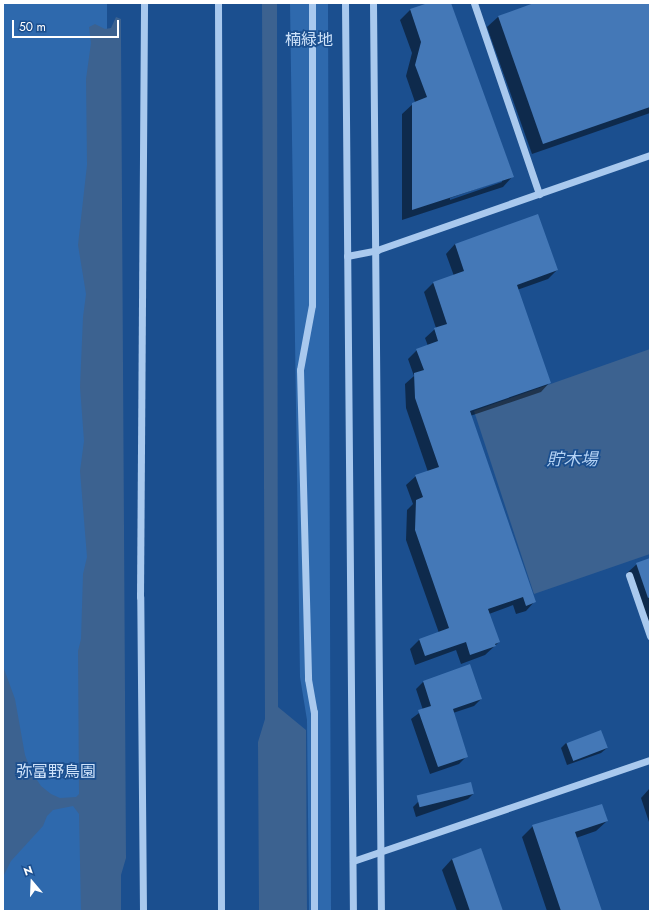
<!DOCTYPE html>
<html>
<head>
<meta charset="utf-8">
<style>
	body { margin:0 }
	#map { position:relative; width:653px; height:914px; overflow:hidden; background:#1b4f8f; font-family:Jost,"Noto Sans JP",sans-serif }
	div>[style] { position:absolute }
	.green>* { inset:0; background:#2e69ad; transform-origin:0 0 }
	.water>* { inset:0; background:#3c6290 }
	.shadow>* { inset:0; background:#0007 }
	.building>* { inset:0; background:#4478b7; transform-origin:0 0 }
	.minor>* { height:7px; margin:-3.5px; padding:0 3.5px; transform-origin:3.5px; border-radius:3.5px; background:#a9c9ee }
	span { translate:-50% -50%; white-space:nowrap; text-align:center; line-height:1.15; -webkit-text-stroke:3.5px #1b4f8f; paint-order:stroke }
	.park-label { font-size:16px; color:#cfe3fa }
	.water-label { font-size:17px; color:#b5d3f5; font-style:italic }
	.frame { position:absolute; inset:0; border:4px solid #fff; pointer-events:none }
	.north { position:absolute; left:12px; top:862px; width:40px; height:40px; -webkit-text-stroke:3px #1b4f8f; paint-order:stroke; rotate:341deg; font-size:11px; font-weight:700; line-height:16px; text-align:center; color:#fff }
	.north::after { content:''; display:block; margin:auto; width:14px; height:18px; background:#fff; clip-path:polygon(50% 0,100% 100%,50% 72%,0 100%) }
	.scale { position:absolute; left:12px; top:20px; width:107px; height:18px; box-sizing:border-box; border:2px solid #fff; border-top:0; padding-left:5px; font-size:12px; line-height:14px; white-space:nowrap; color:#fff; -webkit-text-stroke:3px #1b4f8f; paint-order:stroke }
</style>
</head>
<body>
<div id="map">
	<div class="green">
		<div style="left:3px;top:3px;width:104px;height:908px"></div>
		<div style="clip-path:polygon(290px 3px,328px 3px,331px 911px,309px 911px,307px 720px,300px 677px)"></div>
	</div>
	<div class="water">
		<div style="clip-path:polygon(262px 3px,277px 3px,278px 707px,306px 730px,307px 911px,259px 911px,258px 742px,265px 719px)"></div>
		<div style="clip-path:polygon(116px 17px,121px 19px,121px 37px,126px 858px,121px 875px,121px 911px,81px 911px,79px 814px,73px 806px,53px 810px,47px 816px,43px 826px,11px 861px,3px 877px,3px 666px,15px 699px,25px 755px,31px 771px,41px 786px,51px 794px,60px 798px,76px 797px,79px 794px,78px 651px,81px 639px,83px 574px,87px 557px,80px 471px,84px 441px,80px 387px,83px 317px,86px 294px,78px 245px,87px 165px,86px 79px,91px 43px,89px 27px,95px 24px,105px 29px,111px 28px)"></div>
		<div style="clip-path:polygon(650px 349px,650px 554px,534px 594px,474px 411px)"></div>
	</div>
	<div class="shadow">
		<div style="clip-path:polygon(evenodd,431px 3px,450px 3px,513px 176px,503px 187px,402px 220px,402px 114px,415px 102px,406px 76px,412px 53px,400px 20px,410px 10px,431px 3px,502px 180px,502px 182px,450px 200px,450px 198px,502px 180px)"></div>
		<div style="clip-path:polygon(537px 3px,650px 3px,650px 113px,532px 154px,487px 27px,498px 17px)"></div>
		<div style="clip-path:polygon(455px 244px,557px 270px,548px 279px,517px 290px,550px 382px,541px 392px,470px 416px,535px 601px,526px 611px,516px 614px,513px 605px,489px 614px,499px 642px,485px 655px,461px 664px,456px 650px,415px 665px,410px 649px,419px 640px,439px 633px,406px 540px,407px 510px,413px 504px,406px 485px,416px 476px,428px 472px,406px 408px,405px 384px,414px 376px,408px 359px,417px 350px,428px 346px,425px 338px,436px 328px,424px 292px,433px 283px,454px 276px,446px 254px)"></div>
		<div style="clip-path:polygon(650px 559px,650px 637px,627px 573px,637px 564px)"></div>
		<div style="clip-path:polygon(423px 682px,481px 699px,474px 706px,453px 713px,467px 756px,459px 764px,430px 774px,411px 719px,423px 710px,416px 689px)"></div>
		<div style="clip-path:polygon(566px 743px,607px 748px,601px 753px,567px 765px,561px 748px)"></div>
		<div style="clip-path:polygon(650px 788px,650px 825px,641px 798px)"></div>
		<div style="clip-path:polygon(473px 794px,468px 799px,416px 817px,413px 807px,418px 802px)"></div>
		<div style="clip-path:polygon(607px 821px,596px 831px,576px 838px,601px 911px,547px 911px,522px 837px,533px 826px)"></div>
		<div style="clip-path:polygon(452px 859px,502px 911px,457px 911px,442px 870px)"></div>
	</div>
	<div class="building">
		<div style="clip-path:polygon(428px 3px,451px 3px,514px 177px,412px 210px,412px 103px,427px 97px,415px 65px,421px 42px,410px 9px)"></div>
		<div style="clip-path:polygon(534px 3px,650px 3px,650px 107px,543px 144px,498px 16px)"></div>
		<div style="clip-path:polygon(538px 214px,558px 270px,517px 285px,551px 383px,470px 411px,536px 602px,526px 606px,523px 597px,488px 609px,500px 642px,495px 644px,496px 646px,470px 655px,466px 642px,425px 656px,419px 639px,449px 628px,415px 530px,416px 500px,423px 497px,415px 475px,439px 467px,415px 398px,414px 373px,424px 370px,416px 349px,438px 341px,434px 328px,447px 324px,433px 282px,464px 271px,455px 244px)"></div>
		<div style="clip-path:polygon(650px 558px,650px 597px,648px 598px,636px 563px)"></div>
		<div style="clip-path:polygon(470px 664px,482px 699px,453px 709px,468px 757px,438px 767px,418px 710px,431px 706px,423px 681px)"></div>
		<div style="left:601px;top:730px;width:19px;height:37px;rotate:69deg"></div>
		<div style="left:471px;top:782px;width:12px;height:56px;rotate:76deg"></div>
		<div style="clip-path:polygon(602px 804px,608px 821px,575px 832px,602px 911px,561px 911px,532px 825px)"></div>
		<div style="clip-path:polygon(481px 848px,487px 865px,503px 911px,470px 911px,452px 859px)"></div>
	</div>
	<div class="minor">
		<div style="left:218px;top:3px;width:908px;rotate:89.81deg"></div>
		<div style="left:312px;top:3px;width:302px;rotate:90deg"></div>
		<div style="left:312px;top:305px;width:66px;rotate:100.5deg"></div>
		<div style="left:300px;top:370px;width:309px;rotate:88.5deg"></div>
		<div style="left:308px;top:679px;width:34px;rotate:80deg"></div>
		<div style="left:314px;top:712px;width:199px;rotate:90deg"></div>
		<div style="left:345px;top:3px;width:908px;rotate:89.5deg"></div>
		<div style="left:373px;top:3px;width:908px;rotate:89.5deg"></div>
		<div style="left:474px;top:3px;width:202px;rotate:71.2deg"></div>
		<div style="left:347px;top:256px;width:31px;rotate:-11deg"></div>
		<div style="left:377px;top:250px;width:289px;rotate:-19.2deg"></div>
		<div style="left:629px;top:575px;width:65px;rotate:71deg"></div>
		<div style="left:353px;top:861px;width:314px;rotate:-18.8deg"></div>
		<div style="left:143px;top:911px;width:314px;rotate:-90.5deg"></div>
		<div style="left:140px;top:597px;width:594px;rotate:-89.61deg"></div>
	</div>
	<div class="park-label">
		<span style="left:309px;top:40px">楠緑地</span>
		<span style="left:56px;top:772px">弥富野鳥園</span>
	</div>
	<div class="water-label">
		<span style="left:572px;top:460px">貯木場</span>
	</div>
	<div class="frame"></div>
	<div class="north">N</div>
	<div class="scale">50 m</div>
</div>
</body>
</html>
